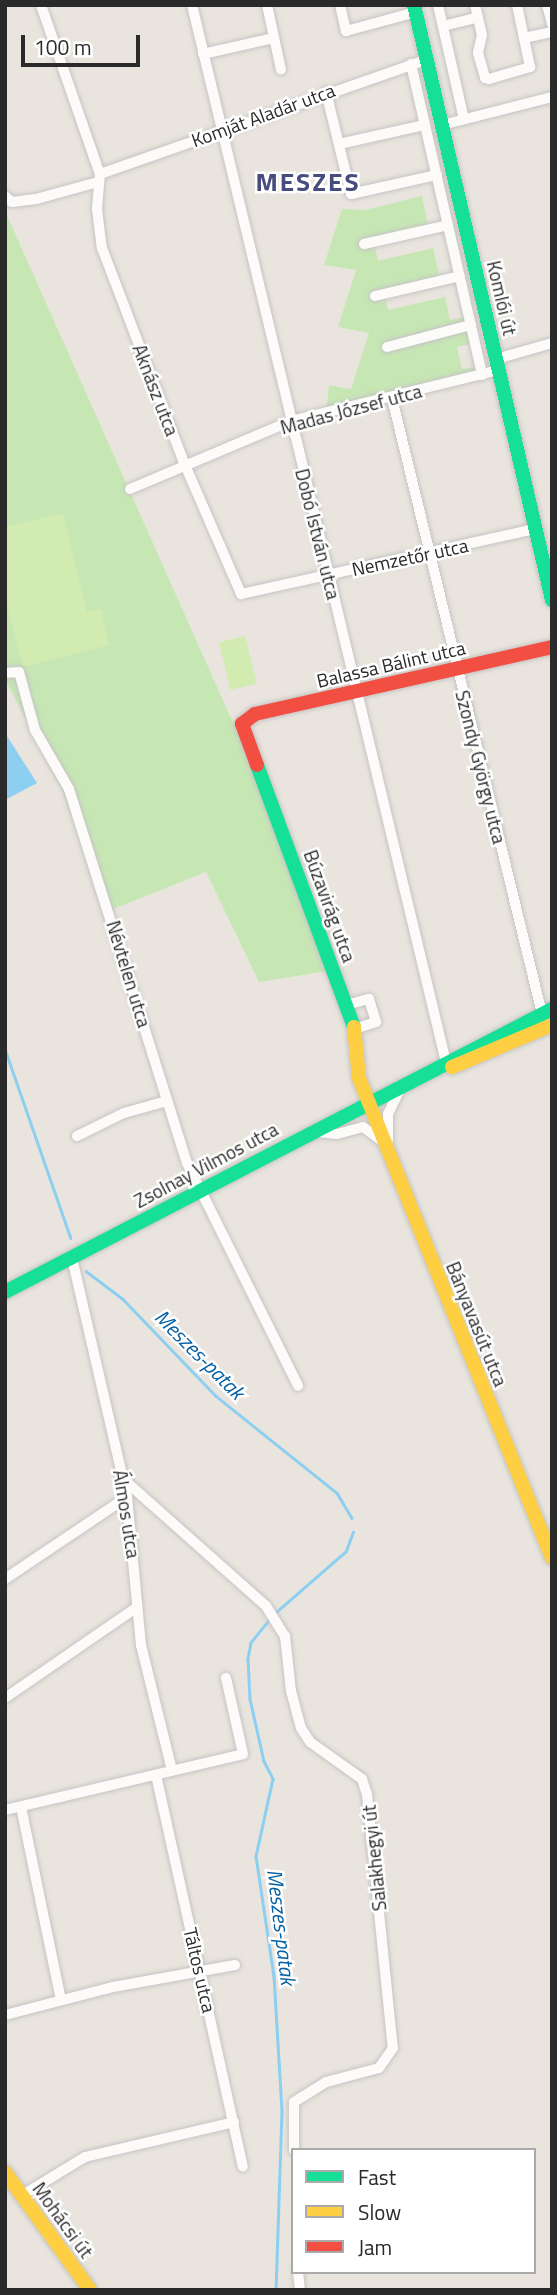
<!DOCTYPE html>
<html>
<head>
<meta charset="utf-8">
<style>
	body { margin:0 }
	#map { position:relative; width:557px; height:2295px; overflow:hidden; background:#e9e5de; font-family:"Titillium Web",sans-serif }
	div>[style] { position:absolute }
	.green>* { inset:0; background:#c6e7b4 }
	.pitch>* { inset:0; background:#d1ebb1; transform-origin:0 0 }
	.water>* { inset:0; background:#8dcff0 }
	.stream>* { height:2.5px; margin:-1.25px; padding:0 1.25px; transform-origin:1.25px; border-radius:1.25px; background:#8dcff0 }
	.roads { filter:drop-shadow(0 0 2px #c6c4c4) drop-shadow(0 0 2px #c6c4c4) }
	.street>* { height:10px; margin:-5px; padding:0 5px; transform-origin:5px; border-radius:5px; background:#fcfbfa }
	.fast>* { height:14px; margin:-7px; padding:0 7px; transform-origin:7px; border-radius:7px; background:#16e098 }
	.slow>* { height:14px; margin:-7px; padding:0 7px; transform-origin:7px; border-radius:7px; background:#ffcf43 }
	.jam>* { height:14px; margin:-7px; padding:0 7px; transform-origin:7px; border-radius:7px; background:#f24e42 }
	span { translate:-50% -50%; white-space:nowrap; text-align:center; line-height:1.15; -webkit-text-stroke:5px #fff; paint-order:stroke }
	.street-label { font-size:19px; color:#2a2a2a }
	.water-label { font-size:21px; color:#0360a4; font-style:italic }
	.district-label { font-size:26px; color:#474c7e; font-weight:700; letter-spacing:2px }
	.frame { position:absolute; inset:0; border:7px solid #2a2a2a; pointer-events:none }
	.legend { position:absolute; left:291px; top:2148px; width:245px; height:126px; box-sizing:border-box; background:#fff; border:2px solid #aaa; margin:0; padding:9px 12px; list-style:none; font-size:21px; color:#2a2a2a }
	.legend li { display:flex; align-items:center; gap:14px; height:35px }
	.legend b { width:35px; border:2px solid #aaa }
	.scale { position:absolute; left:21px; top:35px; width:119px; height:32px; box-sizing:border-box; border:4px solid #2a2a2a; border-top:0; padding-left:9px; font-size:21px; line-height:24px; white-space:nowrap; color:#2a2a2a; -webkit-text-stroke:5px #fff; paint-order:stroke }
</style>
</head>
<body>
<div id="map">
	<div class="green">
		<div style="clip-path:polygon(422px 196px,429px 230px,375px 247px,378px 261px,433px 248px,440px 280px,385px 296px,388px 310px,445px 297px,450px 320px,464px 317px,470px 344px,457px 347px,462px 369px,475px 367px,482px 375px,326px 413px,329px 385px,351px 389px,369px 333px,338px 327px,356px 270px,324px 265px,342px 209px,366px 210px)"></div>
		<div style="clip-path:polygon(5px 211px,250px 761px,328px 971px,259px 982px,206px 872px,106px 912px,62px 790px,5px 679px)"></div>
	</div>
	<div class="pitch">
		<div style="clip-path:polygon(63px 513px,87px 612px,101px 609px,109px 645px,23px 667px,5px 595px,5px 527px)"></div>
		<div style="left:245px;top:636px;width:49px;height:27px;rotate:76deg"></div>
	</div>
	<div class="water">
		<div style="clip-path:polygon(5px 733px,37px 783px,5px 800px)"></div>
	</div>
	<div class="stream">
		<div style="left:5px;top:1049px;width:200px;rotate:70.8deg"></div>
		<div style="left:86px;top:1271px;width:46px;rotate:37.1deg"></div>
		<div style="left:123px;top:1299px;width:134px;rotate:46.2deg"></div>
		<div style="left:216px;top:1396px;width:155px;rotate:38.7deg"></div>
		<div style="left:337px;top:1493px;width:29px;rotate:59deg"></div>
		<div style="left:275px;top:1613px;width:94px;rotate:-41.1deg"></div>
		<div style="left:346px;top:1551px;width:20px;rotate:-70deg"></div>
		<div style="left:271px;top:1618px;width:32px;rotate:129deg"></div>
		<div style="left:251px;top:1643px;width:16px;rotate:101deg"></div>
		<div style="left:248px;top:1659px;width:40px;rotate:87.1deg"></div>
		<div style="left:250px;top:1699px;width:64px;rotate:77.3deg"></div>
		<div style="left:264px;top:1761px;width:20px;rotate:63deg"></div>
		<div style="left:273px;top:1779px;width:79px;rotate:102.4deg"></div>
		<div style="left:256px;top:1856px;width:121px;rotate:81.5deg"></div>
		<div style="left:274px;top:1976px;width:135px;rotate:86.6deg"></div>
		<div style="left:282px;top:2111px;width:179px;rotate:91.9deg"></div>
	</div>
	<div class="roads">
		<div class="street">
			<div style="left:41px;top:5px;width:179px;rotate:70.8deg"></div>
			<div style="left:192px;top:5px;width:1087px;rotate:76.49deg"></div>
			<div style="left:267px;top:5px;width:66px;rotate:77.8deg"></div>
			<div style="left:340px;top:5px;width:27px;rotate:77deg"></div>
			<div style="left:346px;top:31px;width:73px;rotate:-15.2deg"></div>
			<div style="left:438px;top:5px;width:117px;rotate:77.2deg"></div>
			<div style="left:475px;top:5px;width:31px;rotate:77deg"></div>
			<div style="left:482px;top:35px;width:18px;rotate:103deg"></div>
			<div style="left:478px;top:53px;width:26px;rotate:74deg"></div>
			<div style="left:485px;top:78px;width:4px;rotate:14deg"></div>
			<div style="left:489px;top:79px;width:43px;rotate:-16.3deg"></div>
			<div style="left:530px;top:67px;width:63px;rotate:-101.8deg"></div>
			<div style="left:547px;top:5px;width:20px;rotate:75deg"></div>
			<div style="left:443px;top:26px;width:36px;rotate:-14deg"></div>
			<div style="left:524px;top:38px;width:29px;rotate:-12deg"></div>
			<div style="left:203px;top:54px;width:73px;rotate:-12.7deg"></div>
			<div style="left:411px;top:64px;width:319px;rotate:77.1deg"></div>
			<div style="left:326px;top:92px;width:105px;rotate:76.2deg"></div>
			<div style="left:351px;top:194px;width:88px;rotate:-12.5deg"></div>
			<div style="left:442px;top:125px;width:114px;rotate:-14.3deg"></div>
			<div style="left:339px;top:144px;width:88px;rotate:-12.5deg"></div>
			<div style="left:100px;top:174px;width:35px;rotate:95deg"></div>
			<div style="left:97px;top:209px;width:39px;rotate:83deg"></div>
			<div style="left:102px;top:248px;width:232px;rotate:69.1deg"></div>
			<div style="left:185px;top:465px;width:141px;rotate:66.5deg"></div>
			<div style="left:241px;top:594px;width:301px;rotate:-12.5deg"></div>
			<div style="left:100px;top:174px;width:345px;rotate:-19.3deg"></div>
			<div style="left:5px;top:196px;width:9px;rotate:41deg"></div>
			<div style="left:12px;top:202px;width:24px;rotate:-7deg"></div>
			<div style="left:36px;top:199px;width:64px;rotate:-15.3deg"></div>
			<div style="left:364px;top:244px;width:86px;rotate:-12.7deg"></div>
			<div style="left:375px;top:296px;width:87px;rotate:-13.2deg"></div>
			<div style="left:387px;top:347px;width:87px;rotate:-14.7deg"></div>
			<div style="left:496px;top:359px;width:58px;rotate:-15.9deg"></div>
			<div style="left:392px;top:398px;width:634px;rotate:76.31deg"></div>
			<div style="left:130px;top:489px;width:175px;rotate:-22.9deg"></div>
			<div style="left:291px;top:421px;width:214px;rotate:-13.8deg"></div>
			<div style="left:5px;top:673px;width:14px;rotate:-4deg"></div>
			<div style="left:19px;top:672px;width:60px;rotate:74.6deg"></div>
			<div style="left:35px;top:730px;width:68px;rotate:60deg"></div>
			<div style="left:69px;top:789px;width:392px;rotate:72.5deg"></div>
			<div style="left:187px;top:1163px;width:249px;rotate:63.5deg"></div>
			<div style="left:346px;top:1005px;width:24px;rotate:-15deg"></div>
			<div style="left:369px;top:999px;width:24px;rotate:73deg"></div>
			<div style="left:376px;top:1022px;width:23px;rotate:162deg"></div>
			<div style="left:318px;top:1132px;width:19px;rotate:6deg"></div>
			<div style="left:337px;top:1134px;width:27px;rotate:-15deg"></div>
			<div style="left:363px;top:1127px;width:22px;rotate:36deg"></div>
			<div style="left:77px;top:1136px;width:52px;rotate:-26.1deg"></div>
			<div style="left:124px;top:1113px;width:45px;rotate:-15.6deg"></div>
			<div style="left:388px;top:1140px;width:26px;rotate:-90deg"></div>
			<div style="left:388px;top:1114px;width:28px;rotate:-64deg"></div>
			<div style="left:72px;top:1258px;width:245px;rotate:77deg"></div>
			<div style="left:127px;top:1497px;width:149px;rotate:84.6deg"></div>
			<div style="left:141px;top:1645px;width:129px;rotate:76.1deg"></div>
			<div style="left:122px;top:1478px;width:193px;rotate:41.6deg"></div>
			<div style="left:266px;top:1606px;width:36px;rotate:58deg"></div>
			<div style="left:285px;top:1636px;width:55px;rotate:83.8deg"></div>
			<div style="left:291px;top:1691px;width:38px;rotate:75deg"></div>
			<div style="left:301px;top:1728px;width:17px;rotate:57deg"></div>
			<div style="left:310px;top:1742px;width:64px;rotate:35.4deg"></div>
			<div style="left:362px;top:1779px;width:16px;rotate:72deg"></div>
			<div style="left:367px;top:1794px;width:255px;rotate:84.2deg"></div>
			<div style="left:393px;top:2048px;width:24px;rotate:125deg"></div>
			<div style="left:379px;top:2068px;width:55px;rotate:165.2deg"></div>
			<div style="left:326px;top:2082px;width:38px;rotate:148deg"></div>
			<div style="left:294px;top:2102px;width:48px;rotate:90deg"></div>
			<div style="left:5px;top:1579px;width:147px;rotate:-33.9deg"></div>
			<div style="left:5px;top:1698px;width:159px;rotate:-34.5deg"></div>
			<div style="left:156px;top:1775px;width:401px;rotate:77.5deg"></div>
			<div style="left:21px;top:1807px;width:197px;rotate:78.3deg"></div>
			<div style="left:5px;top:1810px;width:244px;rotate:-13.2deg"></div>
			<div style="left:243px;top:1754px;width:78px;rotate:-102.6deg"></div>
			<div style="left:5px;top:2015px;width:112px;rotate:-14.5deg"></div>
			<div style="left:113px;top:1987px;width:124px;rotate:-10.2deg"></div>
			<div style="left:21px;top:2196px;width:75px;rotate:-31.4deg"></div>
			<div style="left:85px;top:2157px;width:153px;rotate:-13.2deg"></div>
			<div style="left:298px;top:2272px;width:18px;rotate:84deg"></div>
		</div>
		<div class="fast">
			<div style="left:414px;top:5px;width:611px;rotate:76.94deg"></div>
			<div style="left:257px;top:765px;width:279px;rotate:69.7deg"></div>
			<div style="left:5px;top:1292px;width:616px;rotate:-27.36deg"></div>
		</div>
		<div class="slow">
			<div style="left:354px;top:1027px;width:51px;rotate:84.4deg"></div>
			<div style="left:359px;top:1078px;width:517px;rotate:68.1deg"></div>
			<div style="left:452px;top:1067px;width:108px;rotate:-22.8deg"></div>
			<div style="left:5px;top:2172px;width:145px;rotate:54.2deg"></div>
		</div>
		<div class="jam">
			<div style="left:257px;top:765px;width:44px;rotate:-110.1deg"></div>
			<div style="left:242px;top:724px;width:16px;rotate:-38deg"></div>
			<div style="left:255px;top:714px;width:304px;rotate:-12.7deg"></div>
		</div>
	</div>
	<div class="street-label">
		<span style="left:263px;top:115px;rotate:-20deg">Komját Aladár utca</span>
		<span style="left:502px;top:298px;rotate:77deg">Komlói út</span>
		<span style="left:156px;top:390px;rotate:69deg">Aknász utca</span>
		<span style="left:351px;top:409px;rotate:-15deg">Madas József utca</span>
		<span style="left:318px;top:534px;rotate:76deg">Dobó István utca</span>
		<span style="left:410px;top:557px;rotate:-12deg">Nemzetőr utca</span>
		<span style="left:391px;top:664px;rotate:-13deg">Balassa Bálint utca</span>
		<span style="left:481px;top:767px;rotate:76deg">Szondy György utca</span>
		<span style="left:330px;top:906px;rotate:70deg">Búzavirág utca</span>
		<span style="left:129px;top:974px;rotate:73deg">Névtelen utca</span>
		<span style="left:206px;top:1165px;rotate:-28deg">Zsolnay Vilmos utca</span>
		<span style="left:477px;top:1324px;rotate:68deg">Bányavasút utca</span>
		<span style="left:127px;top:1514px;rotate:81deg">Álmos utca</span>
		<span style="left:374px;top:1858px;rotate:-96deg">Salakhegyi út</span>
		<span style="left:200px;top:1970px;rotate:77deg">Táltos utca</span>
		<span style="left:63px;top:2220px;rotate:54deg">Mohácsi út</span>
	</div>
	<div class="water-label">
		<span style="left:200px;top:1354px;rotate:45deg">Meszes-patak</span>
		<span style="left:282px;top:1927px;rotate:83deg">Meszes-patak</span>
	</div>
	<div class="district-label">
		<span style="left:308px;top:182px">MESZES</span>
	</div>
	<div class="frame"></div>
	<ul class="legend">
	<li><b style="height:9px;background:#16e098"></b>Fast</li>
	<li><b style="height:9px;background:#ffcf43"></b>Slow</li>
	<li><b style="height:9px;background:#f24e42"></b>Jam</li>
	</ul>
	<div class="scale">100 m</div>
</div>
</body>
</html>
